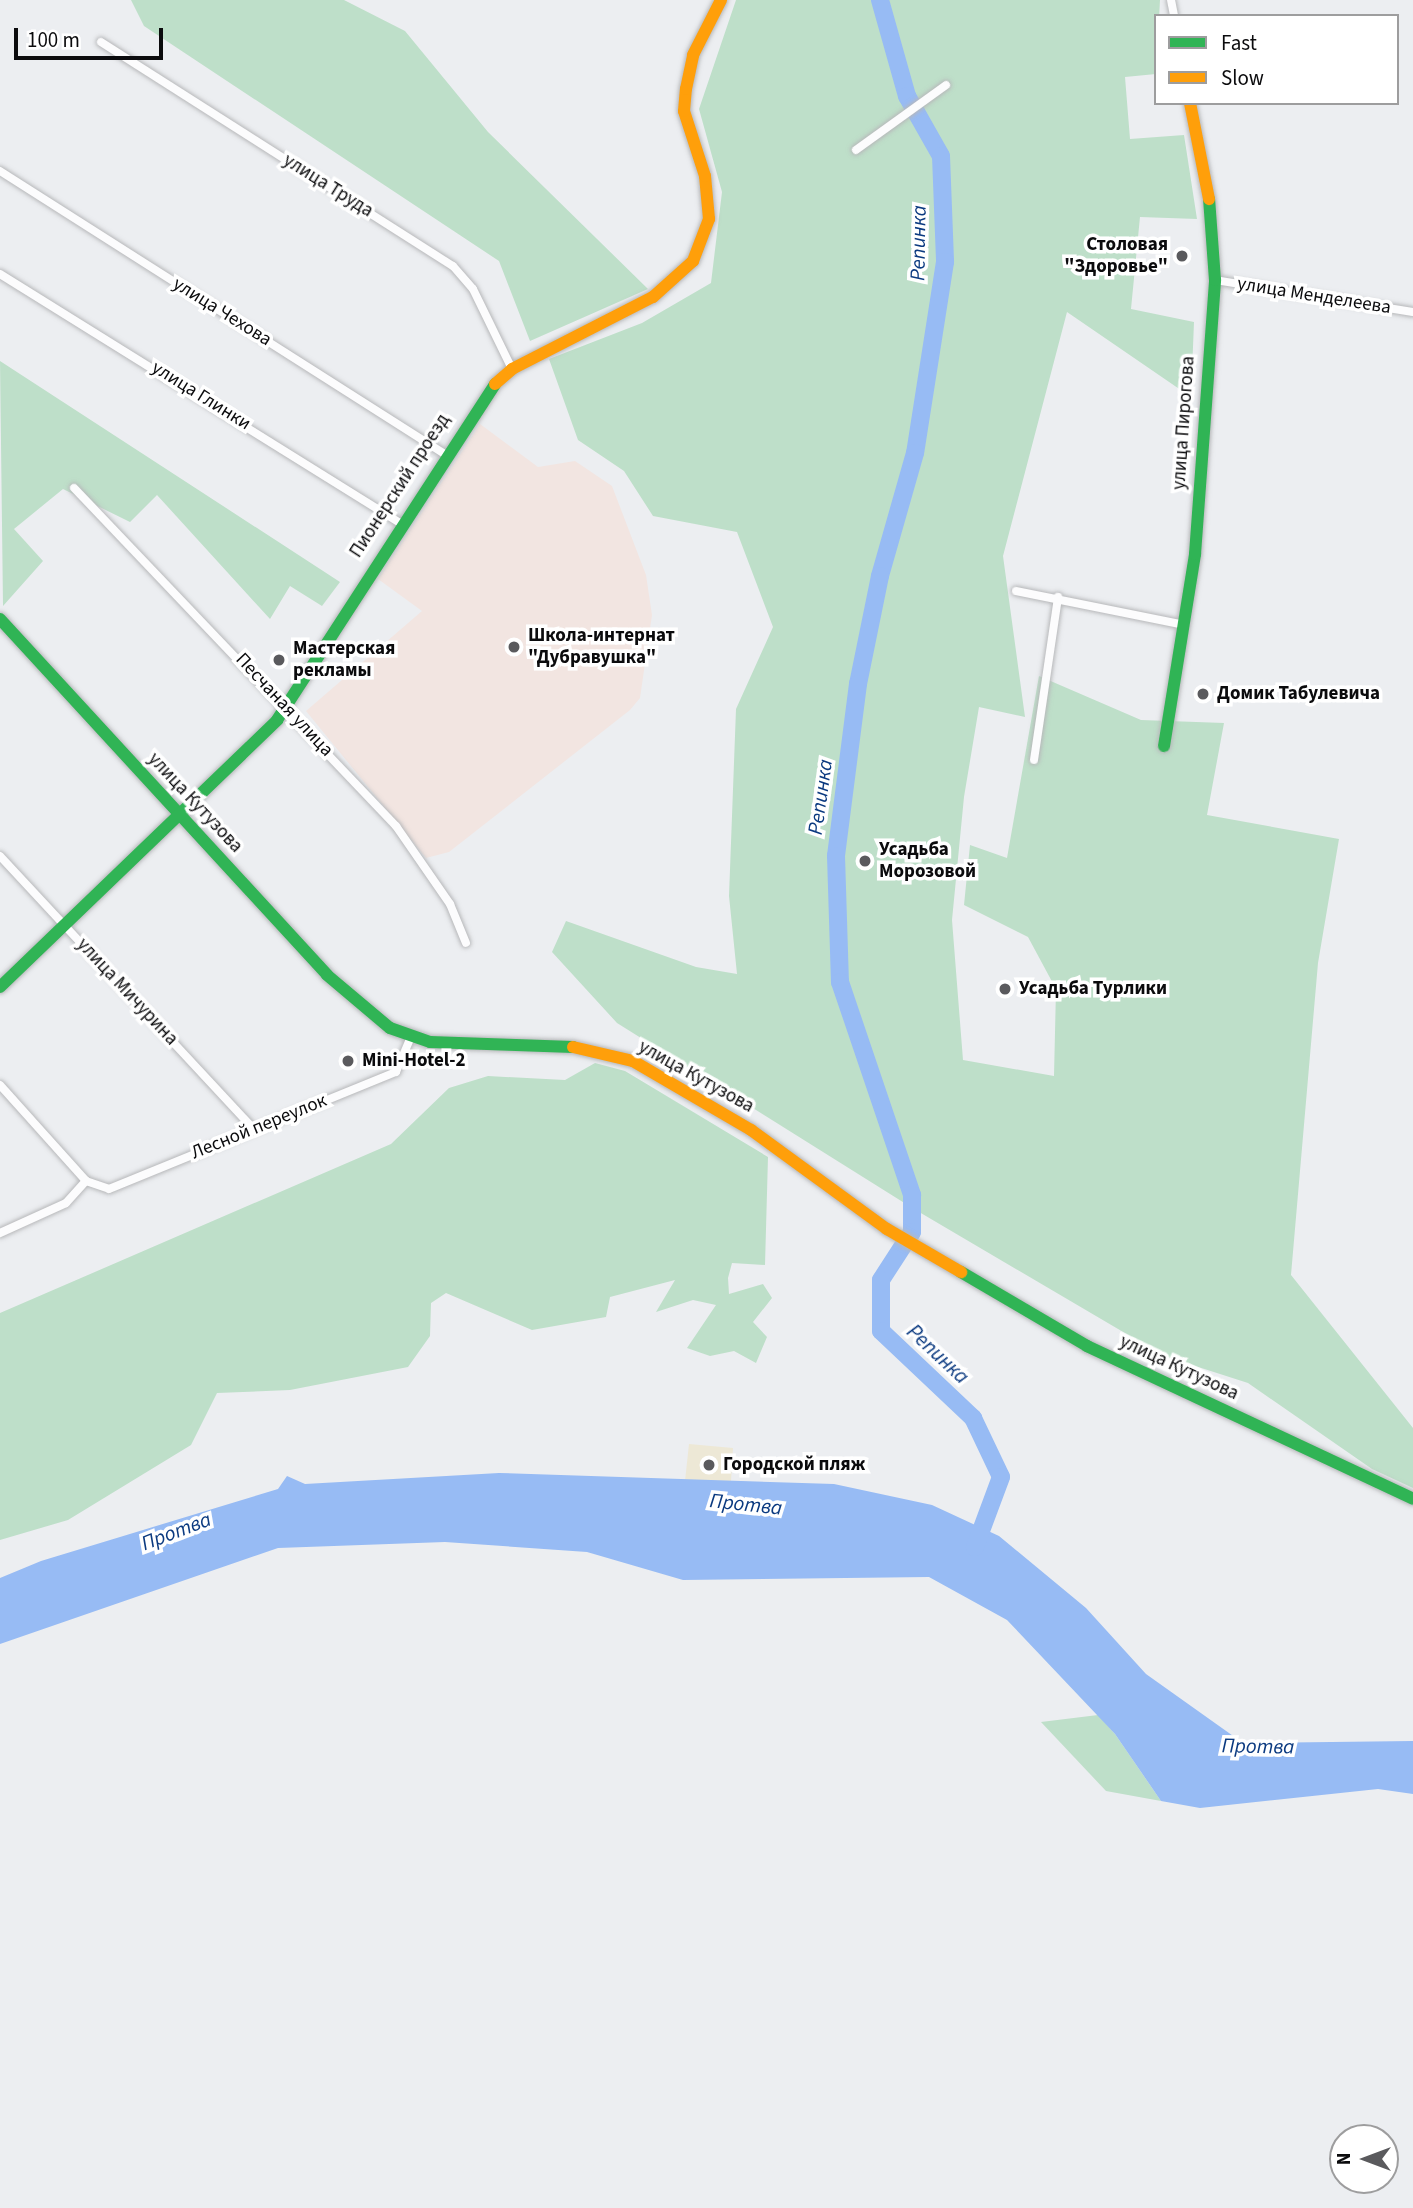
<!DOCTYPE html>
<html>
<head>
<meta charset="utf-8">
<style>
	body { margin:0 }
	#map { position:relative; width:1413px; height:2208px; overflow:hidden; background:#eceef1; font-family:"Source Sans 3",sans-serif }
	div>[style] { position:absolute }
	.education>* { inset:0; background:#f2e5e1 }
	.green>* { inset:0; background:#bedfc9 }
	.sand>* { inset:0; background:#ede8d6 }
	.water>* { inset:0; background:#97bbf4 }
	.river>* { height:18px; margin:-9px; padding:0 9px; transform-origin:9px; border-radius:9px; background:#97bbf4 }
	.roads { filter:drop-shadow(0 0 2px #b7b8ba) drop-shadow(0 0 2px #b7b8ba) }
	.street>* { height:8px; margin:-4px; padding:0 4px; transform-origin:4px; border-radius:4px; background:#fcfcfd }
	.fast>* { height:12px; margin:-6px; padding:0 6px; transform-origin:6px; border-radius:6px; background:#30b455 }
	.slow>* { height:12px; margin:-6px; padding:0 6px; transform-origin:6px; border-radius:6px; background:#ff9f0a }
	.dots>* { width:19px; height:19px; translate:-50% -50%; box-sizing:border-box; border:4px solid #fff; border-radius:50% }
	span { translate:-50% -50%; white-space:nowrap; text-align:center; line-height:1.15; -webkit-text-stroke:7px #fff; paint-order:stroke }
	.street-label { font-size:19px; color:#0b0b0d }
	.poi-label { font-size:19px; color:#0b0b0d; font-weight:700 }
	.right { translate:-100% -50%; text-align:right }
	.left { translate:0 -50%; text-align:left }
	.water-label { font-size:21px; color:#0b3a80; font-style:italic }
	.legend { position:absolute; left:1154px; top:14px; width:245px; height:91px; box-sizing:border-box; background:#fff; border:2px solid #9d9d9e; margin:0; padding:9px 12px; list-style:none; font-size:21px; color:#0b0b0d }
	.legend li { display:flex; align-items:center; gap:14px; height:35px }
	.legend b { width:35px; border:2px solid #9d9d9e }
	.north { position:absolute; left:1329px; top:2124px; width:70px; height:70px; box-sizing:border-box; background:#fff; border:2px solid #9d9d9e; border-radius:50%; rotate:270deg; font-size:19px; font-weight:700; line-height:28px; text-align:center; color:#0b0b0d }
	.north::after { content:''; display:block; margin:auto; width:24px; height:32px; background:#5a5a5d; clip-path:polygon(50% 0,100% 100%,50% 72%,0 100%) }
	.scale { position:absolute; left:14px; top:28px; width:149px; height:32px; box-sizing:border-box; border:4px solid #0b0b0d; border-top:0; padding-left:9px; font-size:21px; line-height:24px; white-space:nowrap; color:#0b0b0d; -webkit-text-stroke:5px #fff; paint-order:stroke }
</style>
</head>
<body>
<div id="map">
	<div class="education">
		<div style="clip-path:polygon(480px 424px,538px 467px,575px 461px,612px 486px,646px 575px,652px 615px,640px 698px,630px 710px,449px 852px,426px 858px,306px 711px,422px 611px,378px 579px)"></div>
	</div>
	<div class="green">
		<div style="clip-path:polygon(131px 0,344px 0,405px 31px,488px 132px,648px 289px,530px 341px,499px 261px,144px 26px)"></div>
		<div style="clip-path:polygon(736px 0,1160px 0,1156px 74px,1125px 77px,1130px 139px,1184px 135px,1197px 219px,1140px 217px,1131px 309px,1194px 322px,1191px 397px,1067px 312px,1003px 556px,1025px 717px,979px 707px,964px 797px,952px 920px,963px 1060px,1054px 1076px,1056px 989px,1028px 937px,964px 905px,970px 845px,1007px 858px,1039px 676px,1141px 720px,1224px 723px,1207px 815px,1339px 839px,1318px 963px,1291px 1275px,1413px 1428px,1413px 1488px,1372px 1469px,1248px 1383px,1164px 1356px,914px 1209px,617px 1023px,552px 952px,566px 921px,696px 967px,737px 974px,729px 896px,736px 709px,773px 627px,737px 532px,653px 516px,624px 471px,578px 440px,549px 359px,642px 323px,711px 283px,722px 192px,699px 109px)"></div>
		<div style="clip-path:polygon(0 361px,340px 582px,322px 606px,290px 586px,270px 619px,157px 495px,130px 522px,63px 489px,14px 529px,43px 561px,3px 606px)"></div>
		<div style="clip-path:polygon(595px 1063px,625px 1071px,768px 1157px,765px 1265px,732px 1263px,728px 1278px,729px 1294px,763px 1284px,772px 1298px,753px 1322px,767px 1337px,756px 1363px,734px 1351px,710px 1356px,687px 1348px,716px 1305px,693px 1300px,656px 1312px,675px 1280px,610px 1297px,606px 1317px,532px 1330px,446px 1293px,431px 1303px,430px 1336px,408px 1367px,290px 1390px,217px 1393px,191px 1445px,68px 1520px,0 1540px,0 1313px,391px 1144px,449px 1088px,488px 1076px,565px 1080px)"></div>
		<div style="clip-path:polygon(1098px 1715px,1115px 1734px,1161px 1801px,1106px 1791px,1041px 1722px)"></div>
	</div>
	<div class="sand">
		<div style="clip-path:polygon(689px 1444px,733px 1448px,731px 1481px,685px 1481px)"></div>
	</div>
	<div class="water">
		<div style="clip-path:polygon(499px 1473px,834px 1484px,932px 1505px,999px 1536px,1086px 1608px,1146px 1674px,1243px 1743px,1413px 1741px,1413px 1794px,1378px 1789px,1200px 1808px,1161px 1801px,1115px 1734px,1007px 1620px,929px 1577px,683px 1580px,587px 1552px,445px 1542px,278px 1548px,0 1644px,0 1578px,41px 1561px,278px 1489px,287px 1476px,305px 1484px)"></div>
	</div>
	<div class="river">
		<div style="left:880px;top:0;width:100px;rotate:74.3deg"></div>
		<div style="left:907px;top:96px;width:69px;rotate:60.5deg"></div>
		<div style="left:941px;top:156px;width:106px;rotate:87.8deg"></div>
		<div style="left:945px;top:262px;width:193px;rotate:98.9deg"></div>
		<div style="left:915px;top:453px;width:128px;rotate:105.9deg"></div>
		<div style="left:880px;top:576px;width:110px;rotate:101.5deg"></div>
		<div style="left:858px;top:684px;width:173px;rotate:97.3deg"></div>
		<div style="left:836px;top:856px;width:126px;rotate:88.2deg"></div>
		<div style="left:840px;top:982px;width:225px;rotate:71.3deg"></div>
		<div style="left:912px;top:1195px;width:37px;rotate:90deg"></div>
		<div style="left:912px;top:1232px;width:57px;rotate:122.9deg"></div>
		<div style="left:881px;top:1280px;width:51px;rotate:90deg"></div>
		<div style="left:881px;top:1331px;width:127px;rotate:43.4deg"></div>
		<div style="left:973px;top:1418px;width:65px;rotate:64.6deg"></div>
		<div style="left:1001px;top:1477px;width:75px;rotate:110.4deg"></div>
	</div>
	<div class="roads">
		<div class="street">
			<div style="left:1171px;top:0;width:16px;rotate:79deg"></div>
			<div style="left:101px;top:42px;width:417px;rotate:32.5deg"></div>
			<div style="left:453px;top:266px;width:30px;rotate:49deg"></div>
			<div style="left:473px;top:289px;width:89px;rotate:64deg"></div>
			<div style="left:856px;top:150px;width:111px;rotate:-35.8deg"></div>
			<div style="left:0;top:171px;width:525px;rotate:32.48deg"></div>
			<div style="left:0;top:274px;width:470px;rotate:31.9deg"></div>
			<div style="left:1215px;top:280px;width:201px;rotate:9.2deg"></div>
			<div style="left:74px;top:488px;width:467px;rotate:46.4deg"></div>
			<div style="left:396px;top:826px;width:95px;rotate:55.3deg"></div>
			<div style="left:450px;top:904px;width:42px;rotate:67.7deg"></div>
			<div style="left:1016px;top:591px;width:172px;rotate:11.4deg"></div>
			<div style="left:1034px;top:760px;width:165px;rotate:-81.6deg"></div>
			<div style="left:0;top:856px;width:371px;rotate:47.1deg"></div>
			<div style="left:0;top:1085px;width:129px;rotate:48.1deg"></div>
			<div style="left:86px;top:1181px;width:24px;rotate:19deg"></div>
			<div style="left:109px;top:1189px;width:310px;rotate:-22.2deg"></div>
			<div style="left:396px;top:1072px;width:39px;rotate:-67deg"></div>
			<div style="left:0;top:1233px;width:72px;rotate:-24.4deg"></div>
			<div style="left:66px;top:1203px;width:30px;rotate:-48deg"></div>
		</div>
		<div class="fast">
			<div style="left:0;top:619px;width:483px;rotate:47.4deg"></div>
			<div style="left:327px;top:975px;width:82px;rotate:40.1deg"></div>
			<div style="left:390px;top:1028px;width:42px;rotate:19.3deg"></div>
			<div style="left:430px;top:1042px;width:143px;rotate:2deg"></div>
			<div style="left:1164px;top:746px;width:194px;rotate:-80.8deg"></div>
			<div style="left:1195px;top:554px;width:275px;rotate:-85.8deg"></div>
			<div style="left:1215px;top:280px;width:81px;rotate:-94.2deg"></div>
			<div style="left:0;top:987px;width:385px;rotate:-43.9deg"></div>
			<div style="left:277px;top:720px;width:401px;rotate:-57deg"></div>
			<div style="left:961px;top:1272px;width:146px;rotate:30.4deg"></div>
			<div style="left:1087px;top:1346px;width:360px;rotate:25.1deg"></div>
		</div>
		<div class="slow">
			<div style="left:1190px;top:103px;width:98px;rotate:78.8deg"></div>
			<div style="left:495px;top:384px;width:23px;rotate:-41deg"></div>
			<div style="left:512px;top:369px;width:158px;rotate:-27.1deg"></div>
			<div style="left:653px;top:297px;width:54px;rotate:-42deg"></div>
			<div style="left:693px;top:261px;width:45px;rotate:-69.1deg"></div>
			<div style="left:709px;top:219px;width:43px;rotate:-95.3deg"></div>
			<div style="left:705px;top:176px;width:68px;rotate:-107.9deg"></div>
			<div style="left:684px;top:111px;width:22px;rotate:-85deg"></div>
			<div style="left:686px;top:89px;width:35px;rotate:-78deg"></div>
			<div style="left:693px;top:55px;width:62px;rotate:-63deg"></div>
			<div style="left:573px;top:1047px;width:62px;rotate:13.1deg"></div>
			<div style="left:633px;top:1061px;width:137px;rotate:30.3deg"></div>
			<div style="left:751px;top:1130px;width:168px;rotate:36.1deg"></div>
			<div style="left:887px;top:1229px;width:86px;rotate:30.2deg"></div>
		</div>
	</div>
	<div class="dots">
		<div style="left:1182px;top:256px;background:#5a5a5d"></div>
		<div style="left:514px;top:647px;background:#5a5a5d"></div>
		<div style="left:279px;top:660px;background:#5a5a5d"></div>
		<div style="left:1203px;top:694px;background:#5a5a5d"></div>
		<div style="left:865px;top:861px;background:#5a5a5d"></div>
		<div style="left:1005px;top:989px;background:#5a5a5d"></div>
		<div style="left:348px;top:1061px;background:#5a5a5d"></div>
		<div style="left:709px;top:1465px;background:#5a5a5d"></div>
	</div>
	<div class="street-label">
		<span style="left:328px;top:186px;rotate:32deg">улица Труда</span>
		<span style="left:1314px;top:296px;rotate:9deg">улица Менделеева</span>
		<span style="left:222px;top:312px;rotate:32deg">улица Чехова</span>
		<span style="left:201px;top:396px;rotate:32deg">улица Глинки</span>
		<span style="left:1184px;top:423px;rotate:-86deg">улица Пирогова</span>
		<span style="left:400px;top:486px;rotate:-57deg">Пионерский проезд</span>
		<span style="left:284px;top:705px;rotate:47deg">Песчаная улица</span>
		<span style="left:195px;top:803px;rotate:47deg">улица Кутузова</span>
		<span style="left:127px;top:992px;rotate:47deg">улица Мичурина</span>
		<span style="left:696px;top:1077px;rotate:29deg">улица Кутузова</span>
		<span style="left:259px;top:1127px;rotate:-22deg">Лесной переулок</span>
		<span style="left:1179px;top:1368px;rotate:25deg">улица Кутузова</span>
	</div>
	<div class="poi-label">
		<span class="right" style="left:1168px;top:256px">Столовая<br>"Здоровье"</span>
		<span class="left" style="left:528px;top:647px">Школа-интернат<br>"Дубравушка"</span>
		<span class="left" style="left:293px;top:660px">Мастерская<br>рекламы</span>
		<span class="left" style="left:1217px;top:694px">Домик Табулевича</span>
		<span class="left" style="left:879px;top:861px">Усадьба<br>Морозовой</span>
		<span class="left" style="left:1019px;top:989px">Усадьба Турлики</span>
		<span class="left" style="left:362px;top:1061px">Mini-Hotel-2</span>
		<span class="left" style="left:723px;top:1465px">Городской пляж</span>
	</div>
	<div class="water-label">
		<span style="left:918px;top:243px;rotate:-89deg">Репинка</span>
		<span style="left:820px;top:797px;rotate:-82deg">Репинка</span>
		<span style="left:938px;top:1354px;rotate:43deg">Репинка</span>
		<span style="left:746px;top:1504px;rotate:6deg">Протва</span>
		<span style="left:176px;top:1531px;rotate:-21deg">Протва</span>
		<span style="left:1258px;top:1746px;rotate:1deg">Протва</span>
	</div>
	<ul class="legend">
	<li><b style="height:9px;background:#30b455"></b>Fast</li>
	<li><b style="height:9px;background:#ff9f0a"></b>Slow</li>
	</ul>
	<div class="north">N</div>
	<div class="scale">100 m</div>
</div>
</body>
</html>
